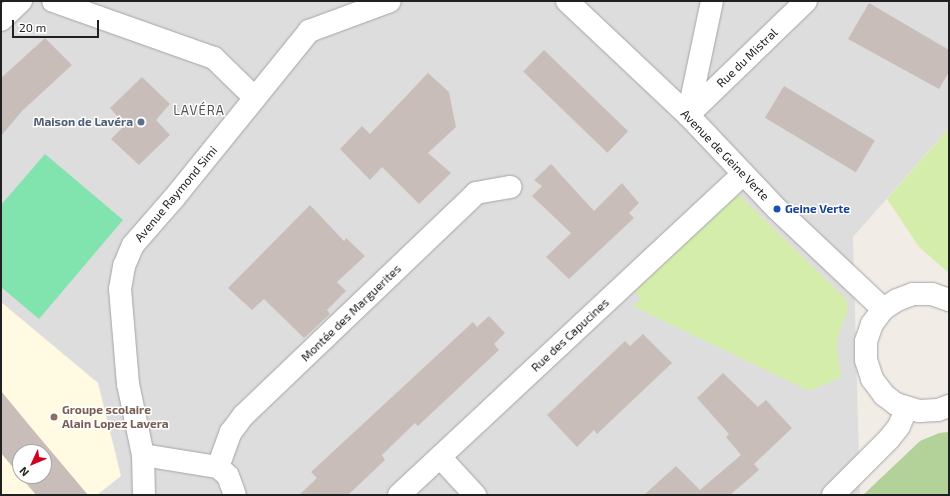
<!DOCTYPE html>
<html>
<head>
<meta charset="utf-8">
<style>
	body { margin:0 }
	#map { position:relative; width:950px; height:496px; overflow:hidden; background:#f1ece6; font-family:"Exo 2",sans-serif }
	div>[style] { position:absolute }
	.residential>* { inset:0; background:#dedddd }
	.education>* { inset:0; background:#fffae1 }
	.grass>* { inset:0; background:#d5edaa }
	.forest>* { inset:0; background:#b3d299 }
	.pitch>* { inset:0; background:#81e3ae }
	.building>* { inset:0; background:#c9bdb9; transform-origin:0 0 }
	.roads { filter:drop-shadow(0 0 1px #a4a4a4) drop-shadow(0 0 1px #a4a4a4) }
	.minor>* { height:22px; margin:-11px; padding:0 11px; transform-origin:11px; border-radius:11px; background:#fff }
	.dots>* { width:11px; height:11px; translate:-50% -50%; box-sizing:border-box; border:2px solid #fff; border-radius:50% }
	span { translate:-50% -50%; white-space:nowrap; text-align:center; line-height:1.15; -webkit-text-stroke:3px #fff; paint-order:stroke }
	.street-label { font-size:12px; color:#202020 }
	.service-label { font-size:12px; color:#4e5e75; font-weight:700 }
	.right { translate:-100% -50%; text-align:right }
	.transit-label { font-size:12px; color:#164399; font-weight:700 }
	.left { translate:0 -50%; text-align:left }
	.education-label { font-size:12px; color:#785e54; font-weight:700 }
	.neighbourhood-label { font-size:13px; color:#535353; letter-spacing:1px }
	.frame { position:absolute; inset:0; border:2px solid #202020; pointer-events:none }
	.north { position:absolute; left:12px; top:444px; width:40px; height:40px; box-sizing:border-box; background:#fff; border:1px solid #a6a6a6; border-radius:50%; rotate:226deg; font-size:11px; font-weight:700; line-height:16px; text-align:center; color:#202020 }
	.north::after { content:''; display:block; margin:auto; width:14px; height:18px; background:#d00020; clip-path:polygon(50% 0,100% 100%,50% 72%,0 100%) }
	.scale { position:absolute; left:12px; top:20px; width:87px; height:18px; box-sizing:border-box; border:2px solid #202020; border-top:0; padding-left:5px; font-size:12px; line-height:14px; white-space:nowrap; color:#202020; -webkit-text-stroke:3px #fff; paint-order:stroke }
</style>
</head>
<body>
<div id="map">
	<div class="residential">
		<div style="clip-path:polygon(evenodd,1px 1px,949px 1px,949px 128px,853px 237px,860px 495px,1px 495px,1px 1px,20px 452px,44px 452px,44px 476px,20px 476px,20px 452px)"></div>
	</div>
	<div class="education">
		<div style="clip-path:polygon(evenodd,1px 302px,98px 383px,121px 476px,97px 495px,1px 495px,1px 302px,20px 452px,44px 452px,44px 476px,20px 476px,20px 452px)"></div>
	</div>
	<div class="grass">
		<div style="clip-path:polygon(949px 128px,949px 273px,919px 247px,887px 199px)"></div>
		<div style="clip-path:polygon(738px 194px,846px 299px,848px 310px,838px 336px,837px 350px,841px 377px,809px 391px,633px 306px,641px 298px,635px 291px)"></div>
	</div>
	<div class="forest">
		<div style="clip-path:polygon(949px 432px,949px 495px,863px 495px,920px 441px,939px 433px)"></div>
	</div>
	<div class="pitch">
		<div style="clip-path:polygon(45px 154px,123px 220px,39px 319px,1px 287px,1px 205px)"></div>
	</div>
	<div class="building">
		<div style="clip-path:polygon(869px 3px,949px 50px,949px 72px,939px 89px,848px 39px)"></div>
		<div style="clip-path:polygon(45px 38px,72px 65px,22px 111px,1px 136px,1px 78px)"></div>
		<div style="left:544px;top:50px;width:117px;height:30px;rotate:44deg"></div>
		<div style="clip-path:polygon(428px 73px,449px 92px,456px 127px,428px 153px,451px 173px,419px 204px,382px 167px,370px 180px,340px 149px,362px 126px,370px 134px)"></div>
		<div style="clip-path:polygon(142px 77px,170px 104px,156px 120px,170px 135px,139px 165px,111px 139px,125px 125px,110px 108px)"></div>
		<div style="left:784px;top:86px;width:106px;height:37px;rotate:31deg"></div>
		<div style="clip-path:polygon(551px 164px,594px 211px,622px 183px,639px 203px,629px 213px,634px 218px,569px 279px,546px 257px,571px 233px,532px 196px,542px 186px,534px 180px)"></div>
		<div style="clip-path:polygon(310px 205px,344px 241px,346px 238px,365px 256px,337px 282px,346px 291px,327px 310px,330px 314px,304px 338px,264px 299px,252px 310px,228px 288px)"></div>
		<div style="clip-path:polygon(489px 316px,505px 333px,494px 344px,499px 350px,418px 426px,415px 423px,382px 455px,385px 460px,348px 495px,299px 495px,317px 478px,311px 472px,473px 322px,477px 327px)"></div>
		<div style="clip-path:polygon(643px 334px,672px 363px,597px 434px,594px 430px,577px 447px,547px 415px,625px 341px,630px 346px)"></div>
		<div style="clip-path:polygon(723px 373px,758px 407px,766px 400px,792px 428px,754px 464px,759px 470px,730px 495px,644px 495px,676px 466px,700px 490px,741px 455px,726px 437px,729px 434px,697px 398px)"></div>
		<div style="clip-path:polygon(evenodd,1px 391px,29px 425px,88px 495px,36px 495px,1px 453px,1px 391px,20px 452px,44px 452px,44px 476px,20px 476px,20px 452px)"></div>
	</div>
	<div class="roads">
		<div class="minor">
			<div style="left:53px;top:1px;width:171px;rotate:19.5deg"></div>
			<div style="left:214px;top:58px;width:57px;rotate:44.3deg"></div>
			<div style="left:567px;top:1px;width:166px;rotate:43.3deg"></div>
			<div style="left:688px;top:115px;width:129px;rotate:46.6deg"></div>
			<div style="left:777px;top:209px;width:146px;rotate:43.3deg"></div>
			<div style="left:1px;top:20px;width:28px;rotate:-44deg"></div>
			<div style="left:688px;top:115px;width:164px;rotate:-44deg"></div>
			<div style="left:688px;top:115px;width:116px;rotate:-78.1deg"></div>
			<div style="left:949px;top:300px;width:18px;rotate:-161deg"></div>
			<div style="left:932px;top:294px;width:19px;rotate:180deg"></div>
			<div style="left:913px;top:294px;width:17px;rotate:159deg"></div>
			<div style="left:897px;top:300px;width:17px;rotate:147deg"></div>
			<div style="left:883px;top:309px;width:19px;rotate:126deg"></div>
			<div style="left:872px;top:324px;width:18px;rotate:109deg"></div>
			<div style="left:866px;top:341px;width:19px;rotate:90deg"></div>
			<div style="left:866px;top:360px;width:20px;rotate:72deg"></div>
			<div style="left:872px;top:379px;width:20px;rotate:53deg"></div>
			<div style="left:884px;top:395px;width:15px;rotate:37deg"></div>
			<div style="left:896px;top:404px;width:24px;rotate:17deg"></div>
			<div style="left:919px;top:411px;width:19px;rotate:-3deg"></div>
			<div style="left:938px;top:410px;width:12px;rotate:-20deg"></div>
			<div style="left:143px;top:455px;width:76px;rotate:9.1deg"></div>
			<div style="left:218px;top:467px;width:13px;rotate:42deg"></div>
			<div style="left:228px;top:476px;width:20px;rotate:70deg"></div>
			<div style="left:440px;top:457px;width:52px;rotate:47.4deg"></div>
			<div style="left:218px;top:467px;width:37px;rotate:-70deg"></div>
			<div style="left:231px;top:432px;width:21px;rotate:-53deg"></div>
			<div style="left:244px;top:415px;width:321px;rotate:-43.7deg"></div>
			<div style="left:476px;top:193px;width:35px;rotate:-10deg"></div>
			<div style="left:144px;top:495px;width:40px;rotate:-91.4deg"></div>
			<div style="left:143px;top:455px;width:73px;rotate:-101.9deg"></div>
			<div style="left:128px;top:384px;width:95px;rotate:-94.8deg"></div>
			<div style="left:120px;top:289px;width:23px;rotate:-80deg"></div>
			<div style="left:124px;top:266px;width:23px;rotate:-67deg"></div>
			<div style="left:133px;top:245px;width:62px;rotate:-48.9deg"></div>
			<div style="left:174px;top:198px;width:215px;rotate:-51deg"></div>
			<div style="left:309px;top:31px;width:86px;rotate:-20.3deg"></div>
			<div style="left:399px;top:495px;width:469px;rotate:-43deg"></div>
			<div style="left:833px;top:495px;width:79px;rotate:-45deg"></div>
			<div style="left:889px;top:439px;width:16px;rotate:-52deg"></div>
			<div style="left:899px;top:426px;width:20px;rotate:-66deg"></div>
		</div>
	</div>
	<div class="dots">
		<div style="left:141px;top:122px;background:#5c6f8a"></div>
		<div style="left:777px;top:209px;background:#1a4fb4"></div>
		<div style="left:54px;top:417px;background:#8d6e63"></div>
	</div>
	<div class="street-label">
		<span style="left:747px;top:58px;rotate:-44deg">Rue du Mistral</span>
		<span style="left:725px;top:155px;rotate:46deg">Avenue de Geine Verte</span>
		<span style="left:176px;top:194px;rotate:-50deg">Avenue Raymond Simi</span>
		<span style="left:351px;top:313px;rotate:-44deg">Montée des Marguerites</span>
		<span style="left:570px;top:335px;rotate:-43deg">Rue des Capucines</span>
	</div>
	<div class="service-label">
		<span class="right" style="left:133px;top:122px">Maison de Lavéra</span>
	</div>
	<div class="transit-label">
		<span class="left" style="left:785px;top:209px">Geine Verte</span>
	</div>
	<div class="education-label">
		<span class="left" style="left:62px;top:417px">Groupe scolaire<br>Alain Lopez Lavera</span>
	</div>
	<div class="neighbourhood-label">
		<span style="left:199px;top:110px">LAVÉRA</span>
	</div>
	<div class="frame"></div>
	<div class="north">N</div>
	<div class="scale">20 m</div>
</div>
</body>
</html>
